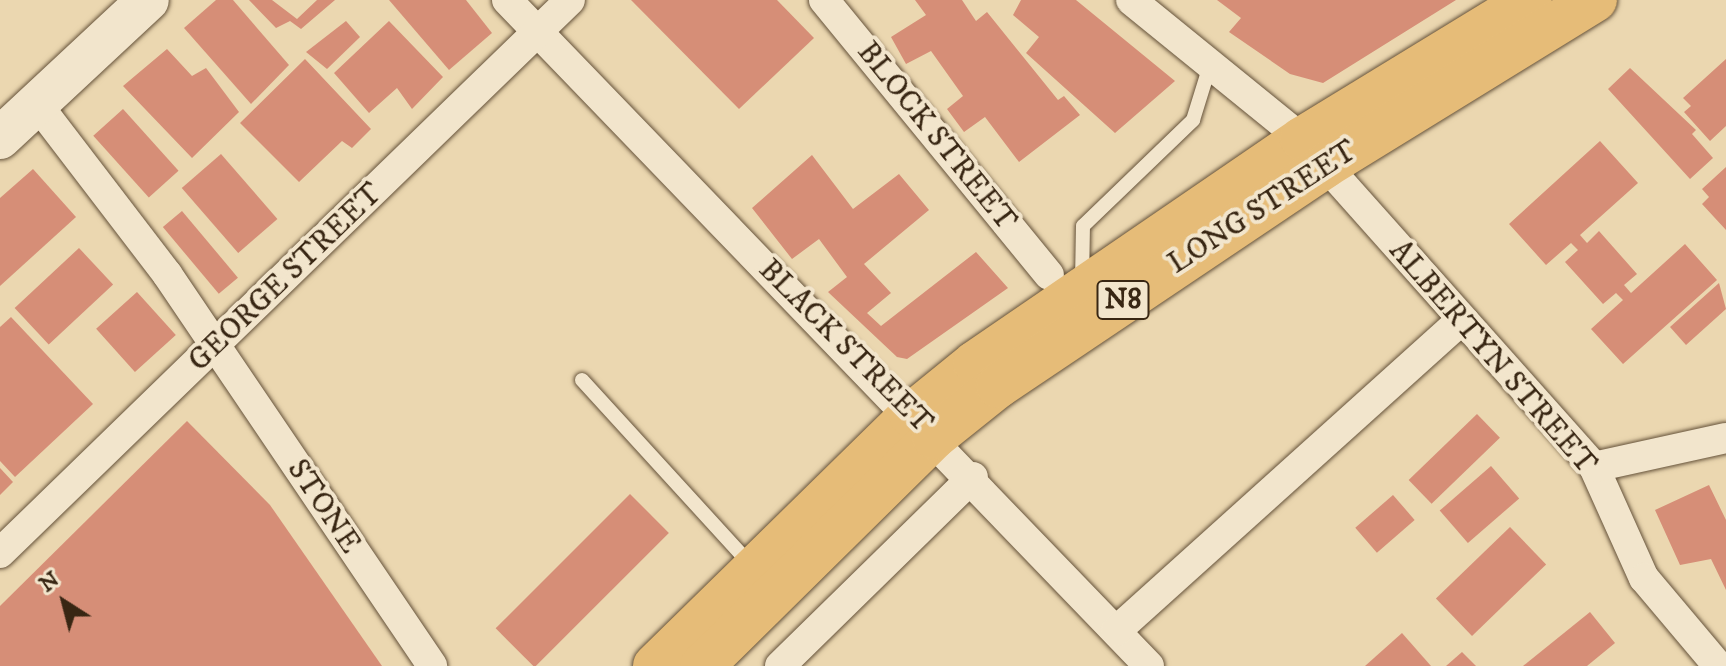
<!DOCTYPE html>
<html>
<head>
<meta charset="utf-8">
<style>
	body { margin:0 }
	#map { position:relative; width:1726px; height:666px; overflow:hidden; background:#ebd7b0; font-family:"IM FELL DW Pica",serif }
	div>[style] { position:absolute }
	.building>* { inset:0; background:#d68e77; transform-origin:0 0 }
	.roads { filter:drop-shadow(0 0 2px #65523a) drop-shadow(0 0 2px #65523a) }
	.lane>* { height:14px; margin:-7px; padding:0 7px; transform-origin:7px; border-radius:7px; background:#f2e5cc }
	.street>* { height:30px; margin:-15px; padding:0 15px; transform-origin:15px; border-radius:15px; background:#f2e5cc }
	.secondary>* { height:42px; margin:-21px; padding:0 21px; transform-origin:21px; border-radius:21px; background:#f2e5cc }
	.highway>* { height:44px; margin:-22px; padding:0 22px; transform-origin:22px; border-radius:22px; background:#e6bc78 }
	span { translate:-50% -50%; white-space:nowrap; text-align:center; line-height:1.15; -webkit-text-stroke:8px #f2e5cc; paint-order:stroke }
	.shield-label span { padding:2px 6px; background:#f2e5cc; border:2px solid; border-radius:6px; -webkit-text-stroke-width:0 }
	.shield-label { font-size:28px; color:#382613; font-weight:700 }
	.street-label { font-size:30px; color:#382613 }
	.north { position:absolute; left:24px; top:562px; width:80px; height:80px; -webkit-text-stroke:6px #f2e5cc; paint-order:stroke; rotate:324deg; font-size:22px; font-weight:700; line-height:32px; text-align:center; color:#382613 }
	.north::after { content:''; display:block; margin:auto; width:28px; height:36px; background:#382613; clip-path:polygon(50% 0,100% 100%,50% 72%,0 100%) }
</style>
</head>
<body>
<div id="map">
	<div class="building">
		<div style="clip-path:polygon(216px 0,233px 0,289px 65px,251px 104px,184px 28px)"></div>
		<div style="clip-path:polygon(249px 0,272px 0,297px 19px,317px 0,335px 0,301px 29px,290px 21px,276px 28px)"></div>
		<div style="clip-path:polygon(389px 0,466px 0,492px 33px,449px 70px)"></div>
		<div style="clip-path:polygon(631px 0,777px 0,814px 38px,739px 109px)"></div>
		<div style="clip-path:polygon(915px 0,962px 0,976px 21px,987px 12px,1058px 100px,1064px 96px,1080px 115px,1019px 162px,985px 117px,964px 132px,947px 109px,963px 96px,931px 51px,906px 64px,891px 37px,926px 15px)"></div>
		<div style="clip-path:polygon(1021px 0,1076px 0,1175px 81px,1115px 133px,1026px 53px,1039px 37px,1013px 15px)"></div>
		<div style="clip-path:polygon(1217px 0,1456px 0,1323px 83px,1290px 74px,1229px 32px,1241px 18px)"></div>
		<div style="clip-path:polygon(346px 21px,360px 37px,327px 69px,306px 52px)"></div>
		<div style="clip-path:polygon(389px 21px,443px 77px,412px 109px,397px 88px,369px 113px,334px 73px)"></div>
		<div style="clip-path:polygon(167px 49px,192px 76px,206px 68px,239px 112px,192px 158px,123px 86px)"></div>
		<div style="clip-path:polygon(305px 59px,371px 129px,352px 148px,342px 141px,299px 182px,240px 123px)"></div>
		<div style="clip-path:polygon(1726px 59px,1726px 126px,1710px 141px,1684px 112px,1691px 106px,1683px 98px)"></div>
		<div style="clip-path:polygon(1630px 68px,1696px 130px,1692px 134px,1713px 158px,1690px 179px,1608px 89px)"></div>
		<div style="left:123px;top:109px;width:83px;height:40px;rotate:48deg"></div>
		<div style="clip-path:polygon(1600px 141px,1638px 183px,1580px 235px,1587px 243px,1599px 231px,1637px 274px,1624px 285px,1631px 293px,1685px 244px,1717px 280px,1623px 364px,1591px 329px,1623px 300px,1616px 293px,1603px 304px,1565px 262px,1578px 250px,1571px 243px,1546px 265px,1509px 224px)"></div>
		<div style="left:221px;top:154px;width:86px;height:52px;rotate:49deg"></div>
		<div style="clip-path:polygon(812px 155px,853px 209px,899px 174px,929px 210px,864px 264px,891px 293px,867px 313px,881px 326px,976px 252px,1008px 288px,907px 359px,897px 357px,828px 292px,847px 277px,819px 239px,792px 259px,752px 208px)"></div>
		<div style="clip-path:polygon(1726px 167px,1726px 230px,1702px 204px,1709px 197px,1702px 189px)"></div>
		<div style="clip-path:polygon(33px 169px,76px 217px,0 286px,0 198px)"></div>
		<div style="left:182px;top:211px;width:87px;height:25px;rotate:50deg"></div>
		<div style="left:79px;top:248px;width:50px;height:88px;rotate:47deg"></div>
		<div style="clip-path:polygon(1719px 283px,1726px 309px,1686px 345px,1670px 327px)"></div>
		<div style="left:137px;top:292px;width:58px;height:55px;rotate:48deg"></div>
		<div style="clip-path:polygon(11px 317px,93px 404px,15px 477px,0 461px,0 327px)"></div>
		<div style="left:1477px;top:414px;width:33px;height:95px;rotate:46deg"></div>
		<div style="clip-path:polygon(187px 421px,270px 505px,382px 666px,0 666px,0 606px)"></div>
		<div style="left:1491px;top:466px;width:43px;height:68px;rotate:49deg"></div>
		<div style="clip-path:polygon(0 468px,13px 482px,0 495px)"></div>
		<div style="clip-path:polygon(1709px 485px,1726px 520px,1726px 590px,1711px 559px,1680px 565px,1655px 510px)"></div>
		<div style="left:630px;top:494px;width:55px;height:190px;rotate:45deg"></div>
		<div style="left:1393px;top:495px;width:33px;height:50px;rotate:49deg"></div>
		<div style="left:1510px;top:527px;width:52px;height:103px;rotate:46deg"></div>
		<div style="clip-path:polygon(1590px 612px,1615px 643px,1587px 666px,1523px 666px)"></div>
		<div style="clip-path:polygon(1402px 633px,1431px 666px,1365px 666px)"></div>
		<div style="clip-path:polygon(1462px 652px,1476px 666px,1446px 666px)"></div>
	</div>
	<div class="roads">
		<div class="lane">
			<div style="left:1082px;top:282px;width:56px;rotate:-89deg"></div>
			<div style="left:1083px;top:226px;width:153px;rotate:-43.9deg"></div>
			<div style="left:1193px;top:120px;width:61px;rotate:-72.8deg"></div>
			<div style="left:582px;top:380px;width:251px;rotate:47.6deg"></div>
		</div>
		<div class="street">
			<div style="left:507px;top:0;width:925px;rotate:46.05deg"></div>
			<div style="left:824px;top:0;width:355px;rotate:50.7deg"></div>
			<div style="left:1131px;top:0;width:220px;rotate:39.1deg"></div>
			<div style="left:1302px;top:139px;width:439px;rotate:48.3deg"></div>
			<div style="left:1594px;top:467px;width:122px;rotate:65.8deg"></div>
			<div style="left:1644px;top:578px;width:115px;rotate:49.9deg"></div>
			<div style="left:37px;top:104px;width:214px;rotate:52.6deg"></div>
			<div style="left:167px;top:274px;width:473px;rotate:55.9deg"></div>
			<div style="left:1594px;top:467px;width:135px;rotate:-12.4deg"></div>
			<div style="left:0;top:553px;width:794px;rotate:-44.13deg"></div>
			<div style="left:1116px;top:631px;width:465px;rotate:-42deg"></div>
			<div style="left:780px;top:666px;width:270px;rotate:-44.4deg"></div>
		</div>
		<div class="secondary">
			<div style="left:0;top:138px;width:202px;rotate:-43deg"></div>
		</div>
		<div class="highway">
			<div style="left:655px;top:666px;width:359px;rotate:-44.4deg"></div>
			<div style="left:911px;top:415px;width:82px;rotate:-39.1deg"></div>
			<div style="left:975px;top:363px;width:396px;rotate:-34.4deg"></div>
			<div style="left:1302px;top:139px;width:267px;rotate:-31.4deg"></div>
			<div style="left:702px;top:666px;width:326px;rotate:-44.6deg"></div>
			<div style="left:934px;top:437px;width:82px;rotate:-38.6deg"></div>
			<div style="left:998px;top:386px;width:394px;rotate:-33.9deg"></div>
			<div style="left:1325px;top:166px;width:317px;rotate:-31.6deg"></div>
		</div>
	</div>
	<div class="shield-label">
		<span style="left:1123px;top:300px">N8</span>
	</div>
	<div class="street-label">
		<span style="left:936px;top:137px;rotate:51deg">BLOCK STREET</span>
		<span style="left:1263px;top:208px;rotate:-33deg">LONG STREET</span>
		<span style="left:286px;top:278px;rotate:-44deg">GEORGE STREET</span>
		<span style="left:845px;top:347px;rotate:45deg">BLACK STREET</span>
		<span style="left:1492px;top:358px;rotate:49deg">ALBERTYN STREET</span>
		<span style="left:323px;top:507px;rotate:56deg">STONE</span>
	</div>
	<div class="north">N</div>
</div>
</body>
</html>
